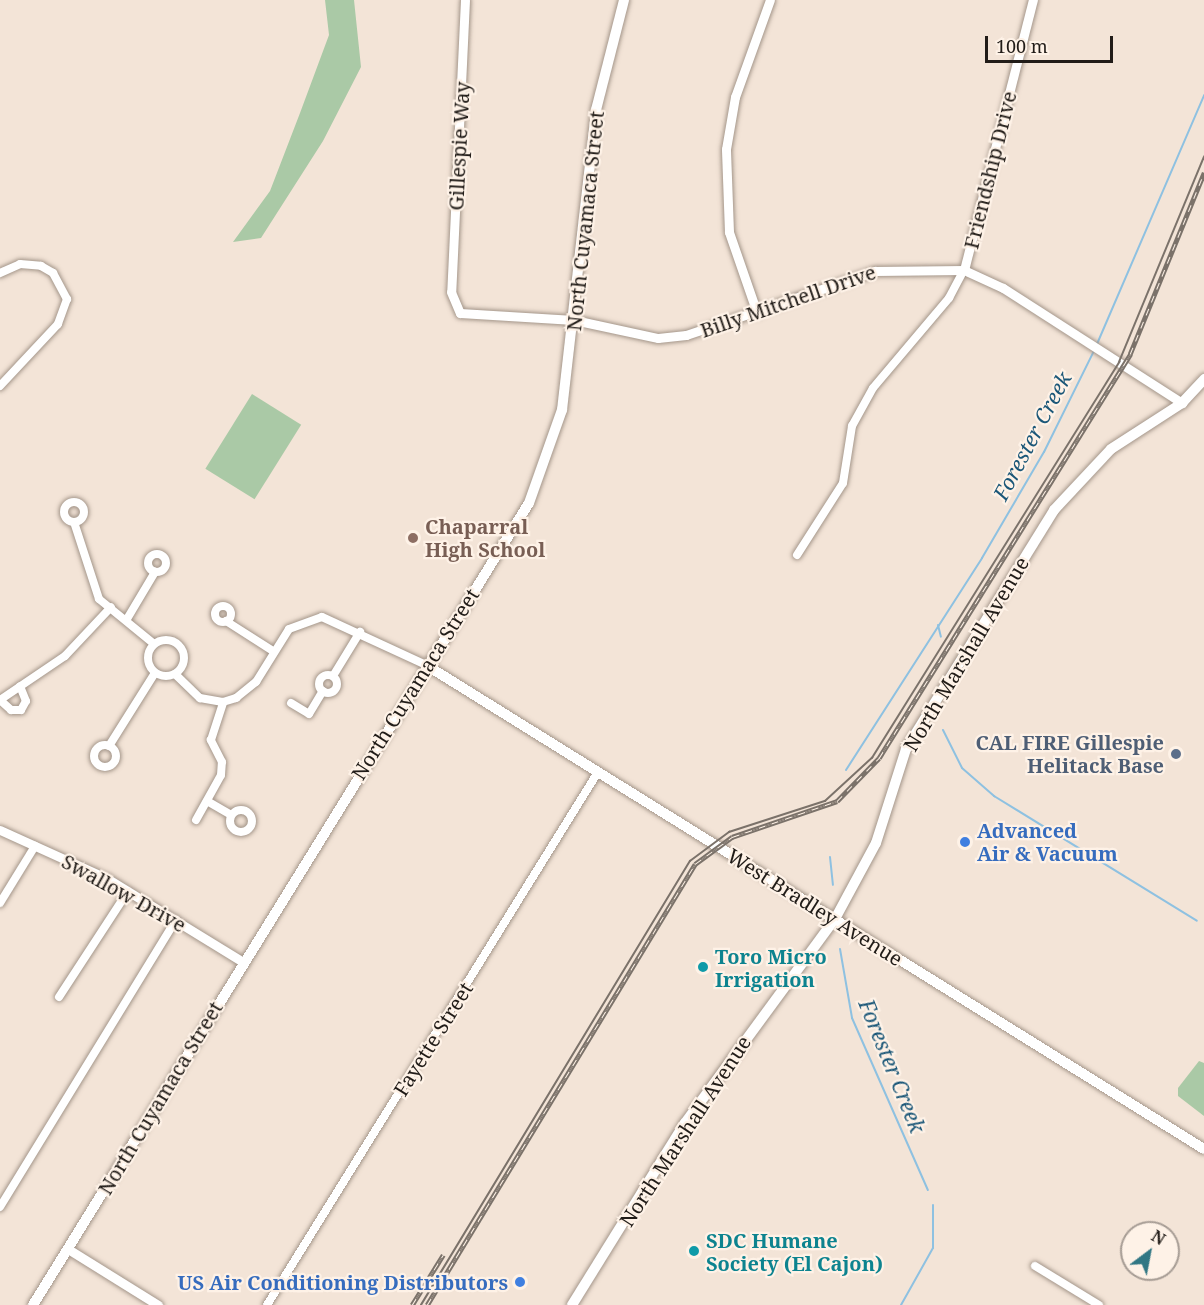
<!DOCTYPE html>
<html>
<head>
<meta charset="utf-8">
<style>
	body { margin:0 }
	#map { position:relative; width:1204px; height:1305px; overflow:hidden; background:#f3e4d7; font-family:"Noto Serif",serif }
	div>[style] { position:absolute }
	.green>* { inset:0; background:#aac9a6; transform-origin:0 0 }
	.stream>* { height:2px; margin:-1px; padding:0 1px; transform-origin:1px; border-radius:1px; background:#8ec1e1 }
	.roads { filter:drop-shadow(0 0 2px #a4968a) drop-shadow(0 0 2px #a4968a) }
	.minor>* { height:8px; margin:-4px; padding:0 4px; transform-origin:4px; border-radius:4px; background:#fff }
	.minor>.ring { margin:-4px; padding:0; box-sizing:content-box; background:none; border:8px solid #fff; border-radius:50% }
	.tertiary>* { height:9px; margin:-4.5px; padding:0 4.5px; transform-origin:4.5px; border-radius:4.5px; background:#fff }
	.secondary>* { height:10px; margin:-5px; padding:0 5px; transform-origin:5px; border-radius:5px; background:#fff }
	.tram>* { height:1.5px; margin:-0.75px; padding:0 0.75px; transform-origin:0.75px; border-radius:0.75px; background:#7b726a }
	.rail>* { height:4.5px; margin-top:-2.25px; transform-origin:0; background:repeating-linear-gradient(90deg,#fef2e7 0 7px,#7b726a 0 14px); box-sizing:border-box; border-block:2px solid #7b726a }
	.dots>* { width:16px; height:16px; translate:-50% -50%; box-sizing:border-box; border:3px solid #fef2e7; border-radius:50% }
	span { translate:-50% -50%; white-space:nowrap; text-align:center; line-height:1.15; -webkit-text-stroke:4.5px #fef2e7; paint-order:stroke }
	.street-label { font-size:20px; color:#211c18 }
	.education-label { font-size:20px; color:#785e54; font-weight:700 }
	.left { translate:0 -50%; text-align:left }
	.service-label { font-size:20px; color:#4e5e75; font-weight:700 }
	.right { translate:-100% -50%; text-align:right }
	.shop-label { font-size:20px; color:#366cbe; font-weight:700 }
	.culture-label { font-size:20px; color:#0d838f; font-weight:700 }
	.water-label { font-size:21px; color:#1b5778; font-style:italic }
	.north { position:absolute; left:1120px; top:1221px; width:60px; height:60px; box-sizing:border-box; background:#fef2e7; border:2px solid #a69c94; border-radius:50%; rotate:32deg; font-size:16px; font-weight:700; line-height:24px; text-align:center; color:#211c18 }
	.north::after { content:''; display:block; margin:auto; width:21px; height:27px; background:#317784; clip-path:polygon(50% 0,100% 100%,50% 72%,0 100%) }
	.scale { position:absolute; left:985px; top:36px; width:128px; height:27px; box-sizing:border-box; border:3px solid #211c18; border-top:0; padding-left:8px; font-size:18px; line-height:21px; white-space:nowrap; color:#211c18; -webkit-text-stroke:4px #fef2e7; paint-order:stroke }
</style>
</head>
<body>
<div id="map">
	<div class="green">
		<div style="clip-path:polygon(325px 0,354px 0,361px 67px,323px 141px,261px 238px,233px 242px,270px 191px,300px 113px,329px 35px)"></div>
		<div style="left:252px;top:394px;width:58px;height:88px;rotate:32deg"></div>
		<div style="clip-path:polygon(1199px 1061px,1204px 1063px,1204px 1116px,1178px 1096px,1178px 1088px)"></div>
	</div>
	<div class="stream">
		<div style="left:1097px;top:344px;width:271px;rotate:-66.7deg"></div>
		<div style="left:938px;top:625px;width:12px;rotate:76deg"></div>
		<div style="left:943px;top:730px;width:42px;rotate:63.4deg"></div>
		<div style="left:962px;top:768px;width:43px;rotate:41.2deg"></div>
		<div style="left:994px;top:796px;width:238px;rotate:31.6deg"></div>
		<div style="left:846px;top:770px;width:252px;rotate:-57.3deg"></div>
		<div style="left:982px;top:558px;width:123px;rotate:-59.7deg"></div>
		<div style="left:1044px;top:452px;width:115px;rotate:-63.7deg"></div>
		<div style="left:830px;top:857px;width:28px;rotate:84deg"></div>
		<div style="left:840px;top:949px;width:70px;rotate:80.1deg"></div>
		<div style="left:852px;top:1018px;width:188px;rotate:66.2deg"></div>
		<div style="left:901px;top:1305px;width:65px;rotate:-60.7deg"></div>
		<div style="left:933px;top:1248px;width:43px;rotate:-90deg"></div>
	</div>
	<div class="roads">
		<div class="minor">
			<div style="left:0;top:273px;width:22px;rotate:-24deg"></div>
			<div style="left:20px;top:264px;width:21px;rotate:5deg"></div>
			<div style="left:41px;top:266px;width:14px;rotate:30deg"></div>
			<div style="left:53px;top:273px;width:30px;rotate:62deg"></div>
			<div style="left:67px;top:299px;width:27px;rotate:110deg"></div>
			<div style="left:58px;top:324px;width:85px;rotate:133.1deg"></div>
			<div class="ring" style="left:64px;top:502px;width:12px;height:12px"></div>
			<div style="left:74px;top:522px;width:81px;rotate:72deg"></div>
			<div style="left:99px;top:599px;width:71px;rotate:39.3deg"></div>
			<div class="ring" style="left:148px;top:554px;width:10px;height:10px"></div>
			<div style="left:797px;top:555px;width:85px;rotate:-57.4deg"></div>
			<div style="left:843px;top:483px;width:58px;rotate:-81deg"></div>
			<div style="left:852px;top:426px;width:43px;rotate:-61.1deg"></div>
			<div style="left:873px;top:388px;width:118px;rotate:-49.8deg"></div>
			<div style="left:949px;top:298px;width:32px;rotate:-62deg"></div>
			<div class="ring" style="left:215px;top:606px;width:8px;height:8px"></div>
			<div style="left:127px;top:619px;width:55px;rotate:-59.2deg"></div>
			<div style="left:226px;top:621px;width:56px;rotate:32.6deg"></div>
			<div class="ring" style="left:148px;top:640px;width:28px;height:28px"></div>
			<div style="left:175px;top:674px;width:35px;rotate:44deg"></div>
			<div style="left:200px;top:698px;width:23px;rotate:10deg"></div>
			<div style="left:223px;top:702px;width:14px;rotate:-17deg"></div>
			<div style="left:236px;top:698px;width:26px;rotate:-39deg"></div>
			<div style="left:256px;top:682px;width:62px;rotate:-58.1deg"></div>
			<div style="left:289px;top:629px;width:35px;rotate:-20deg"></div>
			<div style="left:322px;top:617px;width:115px;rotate:24.8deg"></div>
			<div class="ring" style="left:319px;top:675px;width:10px;height:10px"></div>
			<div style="left:333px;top:676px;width:52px;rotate:-58.5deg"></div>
			<div style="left:0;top:700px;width:78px;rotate:-34.1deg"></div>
			<div style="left:65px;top:656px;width:67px;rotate:-46.8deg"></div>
			<div style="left:0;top:700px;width:15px;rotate:42deg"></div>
			<div style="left:11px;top:710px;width:10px"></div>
			<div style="left:21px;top:710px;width:10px;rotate:-61deg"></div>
			<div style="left:26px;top:701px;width:16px;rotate:-112deg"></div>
			<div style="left:291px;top:703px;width:21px;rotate:31deg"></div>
			<div style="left:309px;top:714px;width:27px;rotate:-59deg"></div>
			<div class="ring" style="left:94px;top:745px;width:14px;height:14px"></div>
			<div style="left:109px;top:746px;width:86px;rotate:-57.8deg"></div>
			<div style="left:207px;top:801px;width:28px;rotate:30deg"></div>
			<div class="ring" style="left:230px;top:810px;width:14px;height:14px"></div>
			<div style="left:196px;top:820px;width:51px;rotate:-60.9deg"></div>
			<div style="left:221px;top:775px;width:13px;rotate:-86deg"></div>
			<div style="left:222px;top:762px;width:25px;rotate:-117deg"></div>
			<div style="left:211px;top:740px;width:40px;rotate:-72deg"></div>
			<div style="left:0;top:903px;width:67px;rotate:-58.4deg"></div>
			<div style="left:59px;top:997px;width:126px;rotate:-56.9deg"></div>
			<div style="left:0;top:1207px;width:337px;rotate:-58.5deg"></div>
			<div style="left:1035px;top:1266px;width:75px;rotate:31.4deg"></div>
			<div style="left:267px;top:1305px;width:627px;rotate:-58.16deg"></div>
		</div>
		<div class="tertiary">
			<div style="left:465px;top:0;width:292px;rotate:92.7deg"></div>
			<div style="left:451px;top:292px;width:23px;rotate:67deg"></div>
			<div style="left:460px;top:313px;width:114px;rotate:3.5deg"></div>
			<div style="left:574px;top:320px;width:86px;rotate:12.1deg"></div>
			<div style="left:658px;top:338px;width:28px;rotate:-6deg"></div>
			<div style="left:686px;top:335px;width:200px;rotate:-18.7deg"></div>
			<div style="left:875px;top:271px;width:89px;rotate:-0.6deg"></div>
			<div style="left:964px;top:270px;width:43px;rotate:24.8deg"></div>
			<div style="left:1003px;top:288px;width:213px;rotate:32.7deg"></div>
			<div style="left:964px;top:270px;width:279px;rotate:-75.7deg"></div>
			<div style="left:757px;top:313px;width:86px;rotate:-109.1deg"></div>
			<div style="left:729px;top:232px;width:83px;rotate:-92.1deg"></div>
			<div style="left:726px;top:149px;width:53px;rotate:-80.2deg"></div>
			<div style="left:735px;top:97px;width:103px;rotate:-70.2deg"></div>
			<div style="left:0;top:830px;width:119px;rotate:24.4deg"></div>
			<div style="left:108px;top:879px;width:158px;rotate:31.6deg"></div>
			<div style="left:68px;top:1249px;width:106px;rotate:31.9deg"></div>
		</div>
		<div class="secondary">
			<div style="left:426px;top:665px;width:916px;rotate:31.89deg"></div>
			<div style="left:33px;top:1305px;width:943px;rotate:-58.27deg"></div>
			<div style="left:529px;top:503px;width:99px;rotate:-70.5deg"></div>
			<div style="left:562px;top:410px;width:302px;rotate:-83.5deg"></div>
			<div style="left:596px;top:110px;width:114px;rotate:-75.7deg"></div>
			<div style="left:572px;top:1305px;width:214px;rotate:-58.2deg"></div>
			<div style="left:685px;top:1123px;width:253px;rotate:-53.7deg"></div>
			<div style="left:835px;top:919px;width:86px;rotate:-61.7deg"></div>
			<div style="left:876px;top:843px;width:99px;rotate:-72.3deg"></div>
			<div style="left:906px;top:749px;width:281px;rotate:-58.2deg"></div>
			<div style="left:1054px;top:510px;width:83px;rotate:-46.9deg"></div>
			<div style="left:1111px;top:449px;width:85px;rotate:-32.9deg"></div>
			<div style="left:1182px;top:403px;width:33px;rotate:-47deg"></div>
		</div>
	</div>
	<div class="tram">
		<div style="left:421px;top:1305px;width:519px;rotate:-58.79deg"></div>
		<div style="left:690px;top:861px;width:49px;rotate:-36.6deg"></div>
		<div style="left:729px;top:832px;width:101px;rotate:-17.9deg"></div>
		<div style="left:825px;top:801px;width:64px;rotate:-42.5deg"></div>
		<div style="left:872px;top:758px;width:467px;rotate:-58deg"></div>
		<div style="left:1119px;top:362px;width:222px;rotate:-67.5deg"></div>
	</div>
	<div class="rail">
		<div style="left:412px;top:1305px;width:59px;rotate:-58.2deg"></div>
		<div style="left:427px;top:1305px;width:516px;rotate:-58.71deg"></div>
		<div style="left:695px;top:864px;width:46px;rotate:-36.1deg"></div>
		<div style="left:732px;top:837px;width:111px;rotate:-18.9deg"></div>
		<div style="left:837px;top:801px;width:60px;rotate:-45.7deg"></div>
		<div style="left:879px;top:758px;width:476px;rotate:-58.1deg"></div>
		<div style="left:1130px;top:354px;width:196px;rotate:-67.8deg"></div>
	</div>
	<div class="dots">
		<div style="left:413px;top:538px;background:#8d6e63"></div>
		<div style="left:1176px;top:754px;background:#5c6f8a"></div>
		<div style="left:965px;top:842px;background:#3f7fe0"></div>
		<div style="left:703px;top:967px;background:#0f9aa8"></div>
		<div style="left:694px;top:1251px;background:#0f9aa8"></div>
		<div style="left:520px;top:1282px;background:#3f7fe0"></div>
	</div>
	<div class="street-label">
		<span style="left:459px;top:146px;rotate:-87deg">Gillespie Way</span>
		<span style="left:990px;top:170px;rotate:-76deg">Friendship Drive</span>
		<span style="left:585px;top:221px;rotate:-84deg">North Cuyamaca Street</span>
		<span style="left:788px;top:301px;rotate:-19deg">Billy Mitchell Drive</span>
		<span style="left:966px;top:654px;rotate:-59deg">North Marshall Avenue</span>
		<span style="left:415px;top:684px;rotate:-58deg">North Cuyamaca Street</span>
		<span style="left:124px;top:893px;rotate:29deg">Swallow Drive</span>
		<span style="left:815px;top:907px;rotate:32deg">West Bradley Avenue</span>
		<span style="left:433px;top:1039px;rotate:-58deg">Fayette Street</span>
		<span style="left:160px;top:1098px;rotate:-59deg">North Cuyamaca Street</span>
		<span style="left:685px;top:1131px;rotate:-57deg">North Marshall Avenue</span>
	</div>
	<div class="education-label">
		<span class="left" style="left:425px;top:538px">Chaparral<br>High School</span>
	</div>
	<div class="service-label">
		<span class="right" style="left:1164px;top:754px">CAL FIRE Gillespie<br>Helitack Base</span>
	</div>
	<div class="shop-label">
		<span class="left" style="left:977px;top:842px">Advanced<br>Air &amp; Vacuum</span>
		<span class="right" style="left:508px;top:1282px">US Air Conditioning Distributors</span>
	</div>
	<div class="culture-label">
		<span class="left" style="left:715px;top:968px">Toro Micro<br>Irrigation</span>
		<span class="left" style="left:706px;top:1252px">SDC Humane<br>Society (El Cajon)</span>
	</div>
	<div class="water-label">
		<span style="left:1032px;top:436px;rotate:-62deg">Forester Creek</span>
		<span style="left:892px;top:1066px;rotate:68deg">Forester Creek</span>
	</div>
	<div class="north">N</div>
	<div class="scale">100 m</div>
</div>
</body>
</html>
